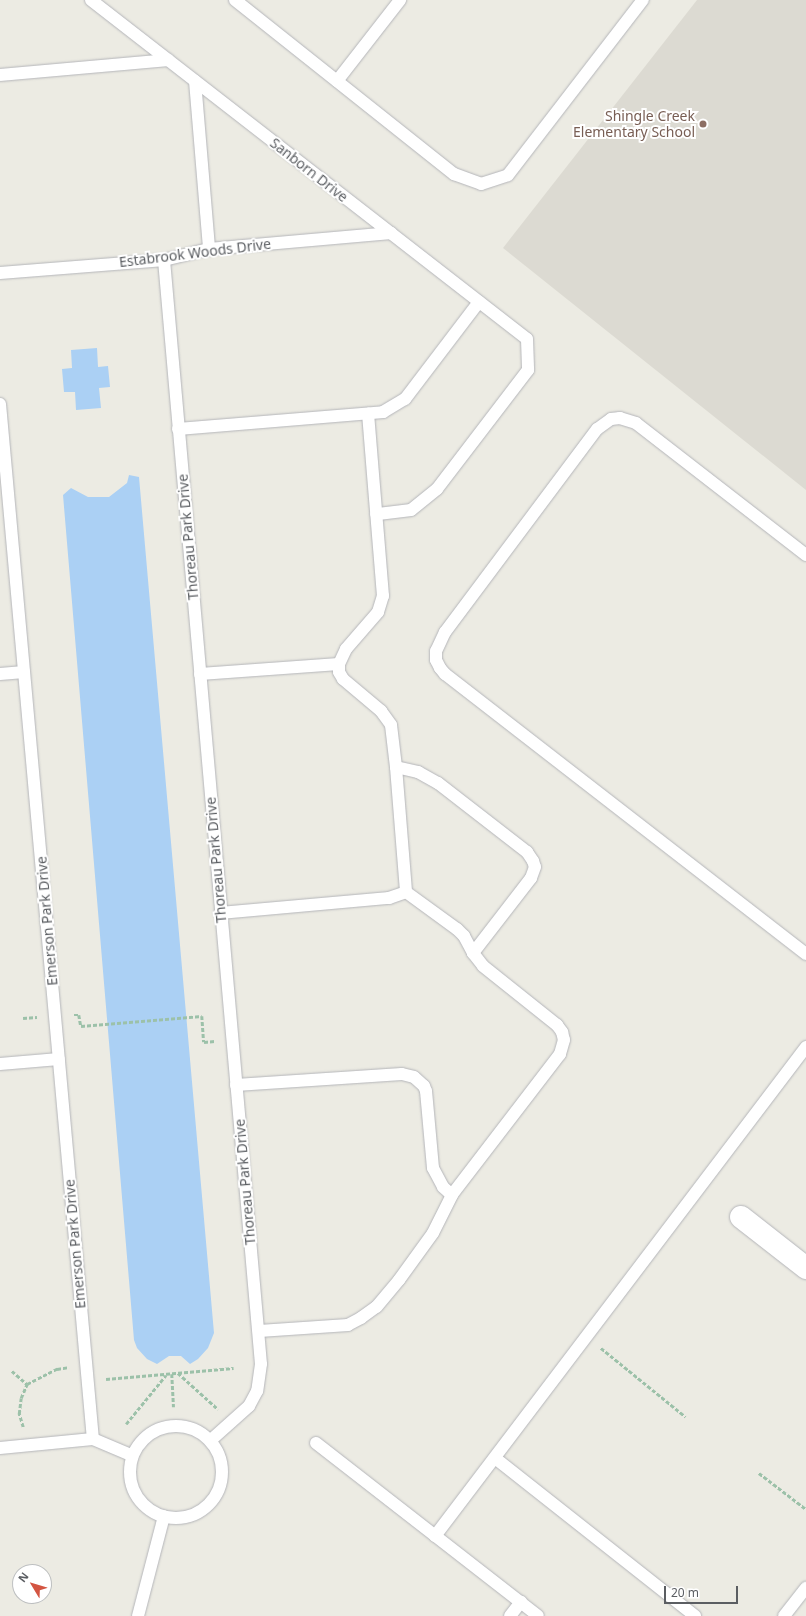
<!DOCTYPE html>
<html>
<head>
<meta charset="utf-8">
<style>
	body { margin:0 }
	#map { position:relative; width:806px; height:1616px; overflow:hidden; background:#ecebe3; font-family:"Noto Sans",sans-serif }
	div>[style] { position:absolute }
	.education>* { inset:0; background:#dcdad2 }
	.water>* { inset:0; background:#abd0f4 }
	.path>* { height:2.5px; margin-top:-1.25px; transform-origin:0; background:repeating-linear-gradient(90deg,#9cc1a9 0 4px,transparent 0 6px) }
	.roads { filter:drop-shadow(0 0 1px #b4b5b9) drop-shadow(0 0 1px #b4b5b9) }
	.service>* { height:12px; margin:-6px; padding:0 6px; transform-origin:6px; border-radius:6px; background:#fff }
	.service>.ring { margin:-6px; padding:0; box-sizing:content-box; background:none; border:12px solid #fff; border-radius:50% }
	.minor>* { height:22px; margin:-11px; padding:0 11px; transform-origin:11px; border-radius:11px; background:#fff }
	.dots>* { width:11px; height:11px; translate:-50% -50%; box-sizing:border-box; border:2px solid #fff; border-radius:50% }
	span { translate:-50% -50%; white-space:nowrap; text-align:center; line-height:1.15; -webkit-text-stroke:4px #fff; paint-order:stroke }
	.education-label { font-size:14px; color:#785e54 }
	.right { translate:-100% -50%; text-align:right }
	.street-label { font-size:14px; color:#5b5e62 }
	.north { position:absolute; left:12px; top:1564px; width:40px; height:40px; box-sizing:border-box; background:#fff; border:1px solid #bdbfc0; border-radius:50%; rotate:308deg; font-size:11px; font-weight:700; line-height:16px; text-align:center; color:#5b5e62 }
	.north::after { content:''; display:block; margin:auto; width:14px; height:18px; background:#d35542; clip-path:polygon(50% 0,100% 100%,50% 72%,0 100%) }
	.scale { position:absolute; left:664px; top:1586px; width:74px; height:18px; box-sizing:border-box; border:2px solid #5b5e62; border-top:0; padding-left:5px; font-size:12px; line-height:14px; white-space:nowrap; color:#5b5e62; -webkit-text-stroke:3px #fff; paint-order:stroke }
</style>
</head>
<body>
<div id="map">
	<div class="education">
		<div style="clip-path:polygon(697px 0,806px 0,806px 490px,503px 248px)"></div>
	</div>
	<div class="water">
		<div style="clip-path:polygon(97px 348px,98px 367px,108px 366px,110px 387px,99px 388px,101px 408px,76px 410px,75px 392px,64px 392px,62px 369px,72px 368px,71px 350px)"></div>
		<div style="clip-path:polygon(129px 475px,139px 477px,214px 1333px,208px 1348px,198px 1359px,190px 1364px,181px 1356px,169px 1356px,157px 1364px,147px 1359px,137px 1348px,134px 1340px,63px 495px,71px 488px,88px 497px,109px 497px,127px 483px)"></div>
	</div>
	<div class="path">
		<div style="left:74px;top:1015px;width:5px"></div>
		<div style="left:79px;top:1015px;width:11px;rotate:80deg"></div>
		<div style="left:81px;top:1026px;width:121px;rotate:-4.7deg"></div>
		<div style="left:202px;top:1016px;width:26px;rotate:86deg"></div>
		<div style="left:204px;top:1042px;width:11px;rotate:-5deg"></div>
		<div style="left:23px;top:1018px;width:14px;rotate:-4deg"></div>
		<div style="left:601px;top:1348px;width:109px;rotate:39.1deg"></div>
		<div style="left:12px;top:1371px;width:20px;rotate:41deg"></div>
		<div style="left:178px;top:1373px;width:54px;rotate:42deg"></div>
		<div style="left:172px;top:1374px;width:33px;rotate:87deg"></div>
		<div style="left:106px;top:1379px;width:128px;rotate:-4.9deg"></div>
		<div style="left:126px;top:1424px;width:63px;rotate:-50.8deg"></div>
		<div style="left:23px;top:1427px;width:14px;rotate:-107deg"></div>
		<div style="left:19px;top:1414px;width:16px;rotate:-83deg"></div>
		<div style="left:21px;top:1398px;width:15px;rotate:-67deg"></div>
		<div style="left:27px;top:1384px;width:34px;rotate:-27deg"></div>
		<div style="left:57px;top:1369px;width:12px;rotate:-9deg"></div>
		<div style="left:759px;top:1473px;width:59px;rotate:37.5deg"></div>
	</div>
	<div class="roads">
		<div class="service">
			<div style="left:91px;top:0;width:552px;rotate:37.87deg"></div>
			<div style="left:527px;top:339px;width:31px;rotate:88deg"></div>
			<div style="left:528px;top:370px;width:150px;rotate:127.4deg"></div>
			<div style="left:437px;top:489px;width:33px;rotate:141deg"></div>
			<div style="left:411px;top:510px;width:35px;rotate:173deg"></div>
			<div style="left:235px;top:0;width:280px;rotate:38.5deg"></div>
			<div style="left:454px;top:174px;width:29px;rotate:20deg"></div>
			<div style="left:481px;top:184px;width:28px;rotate:-18deg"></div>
			<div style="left:508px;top:175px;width:221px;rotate:-52.4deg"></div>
			<div style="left:0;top:75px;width:169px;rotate:-5.1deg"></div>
			<div style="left:195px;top:81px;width:169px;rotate:85.2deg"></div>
			<div style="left:337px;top:81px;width:103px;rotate:-52.1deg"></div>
			<div style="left:164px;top:260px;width:1108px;rotate:84.98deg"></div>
			<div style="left:261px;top:1364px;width:27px;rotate:98deg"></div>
			<div style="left:257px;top:1391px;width:17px;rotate:118deg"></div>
			<div style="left:249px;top:1406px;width:51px;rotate:138.2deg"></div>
			<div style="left:0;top:273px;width:165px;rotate:-4.5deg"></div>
			<div style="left:164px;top:260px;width:46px;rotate:-13.7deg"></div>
			<div style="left:209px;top:249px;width:183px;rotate:-5deg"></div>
			<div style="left:0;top:404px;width:1039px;rotate:84.87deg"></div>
			<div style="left:178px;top:429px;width:206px;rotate:-4.7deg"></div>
			<div style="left:383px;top:412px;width:26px;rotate:-31deg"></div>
			<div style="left:405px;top:399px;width:122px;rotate:-52.7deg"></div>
			<div style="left:806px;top:555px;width:215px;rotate:-142.2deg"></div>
			<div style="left:636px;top:423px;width:17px;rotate:-163deg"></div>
			<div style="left:620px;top:418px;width:9px;rotate:174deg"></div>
			<div style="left:611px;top:419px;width:17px;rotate:144deg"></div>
			<div style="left:597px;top:429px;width:254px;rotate:126.8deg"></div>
			<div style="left:445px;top:632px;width:21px;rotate:115deg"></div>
			<div style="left:436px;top:651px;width:9px;rotate:90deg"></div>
			<div style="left:436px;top:660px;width:9px;rotate:63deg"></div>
			<div style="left:440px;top:668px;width:8px;rotate:50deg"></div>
			<div style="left:445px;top:674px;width:457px;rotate:37.8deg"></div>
			<div style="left:339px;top:664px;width:17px;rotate:-65deg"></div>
			<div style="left:346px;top:649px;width:49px;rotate:-49.1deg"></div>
			<div style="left:378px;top:612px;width:17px;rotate:-73deg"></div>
			<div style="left:383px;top:596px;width:183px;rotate:-94.7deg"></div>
			<div style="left:0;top:674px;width:24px;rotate:-5deg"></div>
			<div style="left:200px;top:674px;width:139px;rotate:-4.1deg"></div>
			<div style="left:339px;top:664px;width:8px;rotate:90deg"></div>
			<div style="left:339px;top:672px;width:8px;rotate:60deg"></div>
			<div style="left:343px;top:679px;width:50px;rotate:40.1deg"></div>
			<div style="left:381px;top:711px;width:17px;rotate:54deg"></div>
			<div style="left:391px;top:725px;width:42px;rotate:83.2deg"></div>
			<div style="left:396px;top:767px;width:125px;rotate:85.4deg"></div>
			<div style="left:396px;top:767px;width:23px;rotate:13deg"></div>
			<div style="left:418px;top:772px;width:23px;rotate:29deg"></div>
			<div style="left:438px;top:783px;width:113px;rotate:37.8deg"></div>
			<div style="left:527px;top:852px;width:11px;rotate:56deg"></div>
			<div style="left:533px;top:861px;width:6px;rotate:72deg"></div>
			<div style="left:535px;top:867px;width:12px;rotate:110deg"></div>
			<div style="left:531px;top:878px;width:95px;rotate:127.7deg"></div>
			<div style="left:220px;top:913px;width:170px;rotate:-5.1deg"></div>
			<div style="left:389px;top:898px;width:18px;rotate:-19deg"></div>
			<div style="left:406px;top:892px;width:63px;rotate:36deg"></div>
			<div style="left:457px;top:929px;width:10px;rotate:45deg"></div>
			<div style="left:464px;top:936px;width:19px;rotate:62deg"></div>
			<div style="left:473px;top:953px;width:16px;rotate:52deg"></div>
			<div style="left:483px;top:966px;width:95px;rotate:38.6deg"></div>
			<div style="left:557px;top:1025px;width:9px;rotate:54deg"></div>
			<div style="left:562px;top:1032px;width:8px;rotate:76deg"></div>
			<div style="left:564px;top:1040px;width:15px;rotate:106deg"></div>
			<div style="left:560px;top:1054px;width:178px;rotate:127.5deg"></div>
			<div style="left:452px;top:1195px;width:42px;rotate:116.6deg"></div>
			<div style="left:433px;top:1233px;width:58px;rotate:125.9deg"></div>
			<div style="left:399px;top:1280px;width:35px;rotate:130deg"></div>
			<div style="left:376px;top:1307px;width:19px;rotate:144deg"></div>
			<div style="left:361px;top:1318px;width:15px;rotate:152deg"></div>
			<div style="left:348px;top:1325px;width:89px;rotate:176.1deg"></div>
			<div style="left:0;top:1064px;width:59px;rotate:-4.8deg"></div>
			<div style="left:236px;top:1085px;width:166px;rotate:-3.8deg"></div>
			<div style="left:402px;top:1074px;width:12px;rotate:14deg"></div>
			<div style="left:414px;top:1077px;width:13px;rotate:42deg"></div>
			<div style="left:424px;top:1086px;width:5px;rotate:68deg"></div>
			<div style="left:426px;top:1091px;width:77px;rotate:84.8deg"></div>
			<div style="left:433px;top:1168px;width:21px;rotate:62deg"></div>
			<div style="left:443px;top:1187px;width:12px;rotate:42deg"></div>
			<div class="ring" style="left:130px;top:1426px;width:80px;height:80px"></div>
			<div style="left:316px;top:1443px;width:281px;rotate:37.9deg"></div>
			<div style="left:0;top:1448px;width:93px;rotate:-5.5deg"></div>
			<div style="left:93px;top:1439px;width:43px;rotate:23deg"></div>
			<div style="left:495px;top:1458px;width:255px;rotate:38.3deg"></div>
			<div style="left:435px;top:1536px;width:614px;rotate:-52.81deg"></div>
			<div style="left:138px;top:1616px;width:103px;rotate:-75.4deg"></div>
			<div style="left:510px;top:1616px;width:18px;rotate:-52deg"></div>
			<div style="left:784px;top:1616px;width:36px;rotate:-52deg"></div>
		</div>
		<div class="minor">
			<div style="left:741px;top:1217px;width:83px;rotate:38.1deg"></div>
		</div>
	</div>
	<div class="dots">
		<div style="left:703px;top:124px;background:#8d6e63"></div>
	</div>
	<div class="education-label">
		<span class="right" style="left:695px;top:124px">Shingle Creek<br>Elementary School</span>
	</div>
	<div class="street-label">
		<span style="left:309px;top:170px;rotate:38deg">Sanborn Drive</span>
		<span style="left:195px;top:253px;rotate:-7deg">Estabrook Woods Drive</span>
		<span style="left:188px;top:537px;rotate:-95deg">Thoreau Park Drive</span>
		<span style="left:216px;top:860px;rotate:-95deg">Thoreau Park Drive</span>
		<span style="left:47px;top:921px;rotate:-95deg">Emerson Park Drive</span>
		<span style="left:245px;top:1182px;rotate:-95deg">Thoreau Park Drive</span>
		<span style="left:75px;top:1244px;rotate:-95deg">Emerson Park Drive</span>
	</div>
	<div class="north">N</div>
	<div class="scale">20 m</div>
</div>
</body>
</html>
